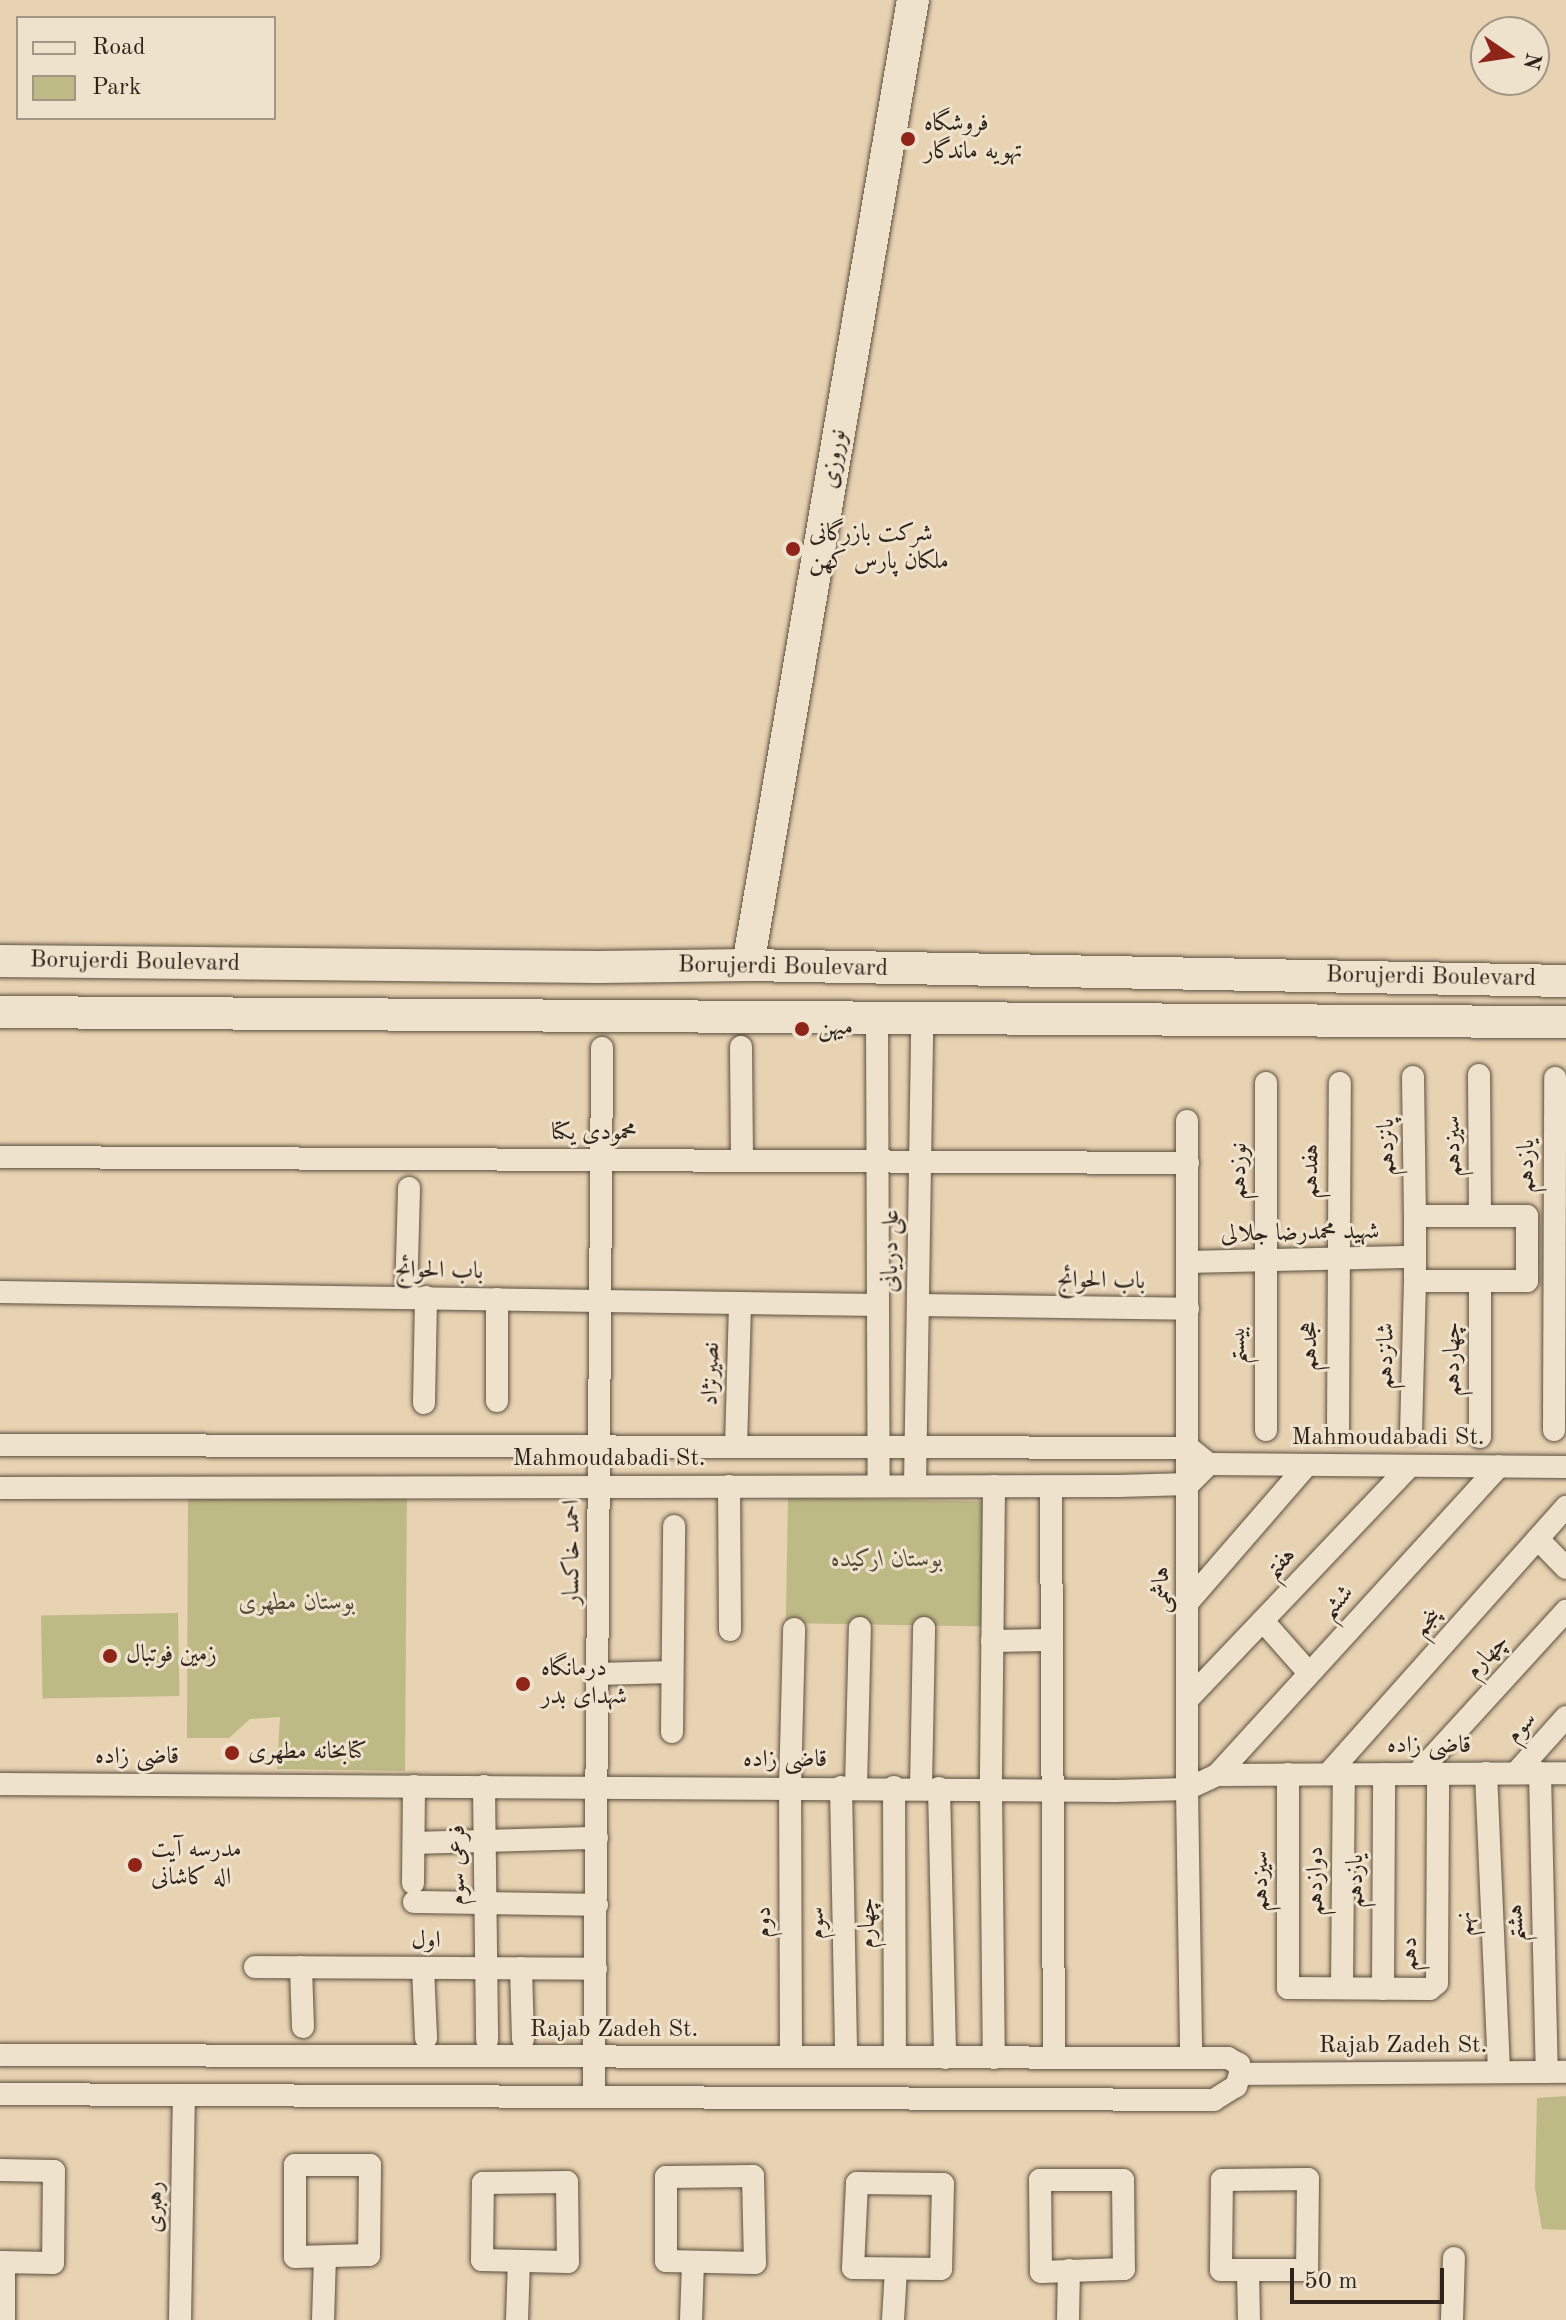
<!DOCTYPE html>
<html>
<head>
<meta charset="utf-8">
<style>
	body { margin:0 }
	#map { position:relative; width:1566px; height:2320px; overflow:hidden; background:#e7d2b1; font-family:"Old Standard TT",Amiri,serif }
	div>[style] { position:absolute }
	.green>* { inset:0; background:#bdba86; transform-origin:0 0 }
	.roads { filter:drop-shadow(0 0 2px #5c5040) drop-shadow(0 0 2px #5c5040) }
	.minor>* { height:22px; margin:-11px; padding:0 11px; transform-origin:11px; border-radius:11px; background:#efe2cc }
	.secondary>* { height:32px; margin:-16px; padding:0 16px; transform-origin:16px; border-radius:16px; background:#efe2cc }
	.dots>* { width:22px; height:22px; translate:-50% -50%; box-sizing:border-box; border:4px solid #efe2cc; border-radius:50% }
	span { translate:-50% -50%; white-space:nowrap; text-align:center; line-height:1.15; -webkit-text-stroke:6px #efe2cc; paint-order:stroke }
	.poi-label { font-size:24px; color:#2e241b }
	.left { translate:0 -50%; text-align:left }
	.street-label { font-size:24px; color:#2e241b }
	.park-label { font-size:24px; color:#524a36; font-style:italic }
	.legend { position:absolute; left:16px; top:16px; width:260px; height:104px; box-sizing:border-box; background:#efe2cc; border:2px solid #a29685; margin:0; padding:10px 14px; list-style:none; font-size:24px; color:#2e241b }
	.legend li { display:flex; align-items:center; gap:16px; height:40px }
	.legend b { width:40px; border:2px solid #a29685 }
	.north { position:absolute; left:1470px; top:16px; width:80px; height:80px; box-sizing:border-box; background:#efe2cc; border:2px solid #a29685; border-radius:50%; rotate:103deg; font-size:22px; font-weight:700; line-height:32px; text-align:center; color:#2e241b }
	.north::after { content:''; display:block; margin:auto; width:28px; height:36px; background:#8f2418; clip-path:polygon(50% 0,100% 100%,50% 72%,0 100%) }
	.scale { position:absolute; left:1290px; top:2268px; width:154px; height:36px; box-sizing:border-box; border:4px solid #2e241b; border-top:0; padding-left:10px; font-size:24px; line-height:28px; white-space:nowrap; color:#2e241b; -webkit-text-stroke:6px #efe2cc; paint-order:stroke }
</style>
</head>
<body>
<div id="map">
	<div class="green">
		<div style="clip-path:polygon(407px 1489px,405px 1771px,277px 1769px,280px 1717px,250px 1719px,229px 1738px,187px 1738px,188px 1491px)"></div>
		<div style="left:788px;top:1498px;width:199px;height:125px;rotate:1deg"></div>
		<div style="left:178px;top:1613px;width:83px;height:137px;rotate:89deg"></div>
		<div style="clip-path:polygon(1566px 2096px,1566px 2230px,1542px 2229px,1535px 2188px,1537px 2098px)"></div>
	</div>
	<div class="roads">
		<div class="minor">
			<div style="left:877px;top:1018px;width:467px;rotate:89.8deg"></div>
			<div style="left:741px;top:1047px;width:114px;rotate:89.5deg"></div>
			<div style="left:1479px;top:1075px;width:141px;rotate:89.6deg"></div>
			<div style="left:1413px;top:1077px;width:139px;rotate:89.2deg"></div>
			<div style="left:1187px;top:1121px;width:668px;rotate:90deg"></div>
			<div style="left:1187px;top:1789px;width:269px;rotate:89.1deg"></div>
			<div style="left:0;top:1157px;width:1188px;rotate:0.29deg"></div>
			<div style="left:1415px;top:1216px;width:112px"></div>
			<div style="left:1527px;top:1216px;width:65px;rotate:90deg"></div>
			<div style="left:1527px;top:1281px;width:112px;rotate:180deg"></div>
			<div style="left:1415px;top:1281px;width:65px;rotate:-90deg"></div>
			<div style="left:1187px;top:1262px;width:228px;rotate:-1.3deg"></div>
			<div style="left:0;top:1292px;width:878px;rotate:0.85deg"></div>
			<div style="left:406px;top:1297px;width:109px;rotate:-88.4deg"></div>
			<div style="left:918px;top:1305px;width:270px;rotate:0.8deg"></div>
			<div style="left:497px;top:1401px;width:102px;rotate:-90deg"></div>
			<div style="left:424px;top:1403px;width:106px;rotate:-88.9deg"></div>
			<div style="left:1266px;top:1430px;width:347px;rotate:-90deg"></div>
			<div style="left:1554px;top:1430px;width:352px;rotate:-89.8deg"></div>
			<div style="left:1338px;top:1433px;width:350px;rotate:-89.7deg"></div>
			<div style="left:1411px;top:1433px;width:152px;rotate:-88.5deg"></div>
			<div style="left:1480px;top:1437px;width:156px;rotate:-90deg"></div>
			<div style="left:0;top:1445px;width:1189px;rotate:0.14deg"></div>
			<div style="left:1189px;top:1448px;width:26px;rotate:39deg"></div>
			<div style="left:1209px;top:1464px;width:357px;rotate:0.5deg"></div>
			<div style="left:736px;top:1447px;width:144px;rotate:-88.4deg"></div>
			<div style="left:915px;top:1485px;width:467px;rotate:-89.1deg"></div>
			<div style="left:729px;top:1486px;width:144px;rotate:89.6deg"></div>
			<div style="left:994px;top:1486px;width:302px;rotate:90.6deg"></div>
			<div style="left:991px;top:1788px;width:270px;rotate:89.4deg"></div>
			<div style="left:1051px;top:1487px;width:571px;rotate:89.7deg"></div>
			<div style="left:0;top:1488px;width:1118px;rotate:-0.1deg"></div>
			<div style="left:1118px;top:1486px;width:71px;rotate:-1.6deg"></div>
			<div style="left:1189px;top:1484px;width:28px;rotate:-45deg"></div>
			<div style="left:1538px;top:1539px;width:40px;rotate:46deg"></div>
			<div style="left:1189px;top:1601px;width:180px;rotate:-49.1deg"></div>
			<div style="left:1263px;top:1621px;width:69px;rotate:48.5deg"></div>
			<div style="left:992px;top:1641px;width:58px;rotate:-1deg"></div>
			<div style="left:598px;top:1674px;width:74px;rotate:-1.5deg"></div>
			<div style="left:1189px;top:1698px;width:320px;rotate:-46.4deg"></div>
			<div style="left:672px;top:1732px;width:206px;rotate:-89.4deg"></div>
			<div style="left:1486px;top:1773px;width:299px;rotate:87.5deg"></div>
			<div style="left:1516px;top:1773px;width:75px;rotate:-48.2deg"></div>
			<div style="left:1540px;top:1773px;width:299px;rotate:88.7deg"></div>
			<div style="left:1288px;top:1774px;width:214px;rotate:90deg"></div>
			<div style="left:1288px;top:1988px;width:142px;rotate:0.4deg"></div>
			<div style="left:1430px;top:1989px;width:9px;rotate:-41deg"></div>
			<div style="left:1437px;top:1983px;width:209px;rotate:-89.7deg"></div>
			<div style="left:1328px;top:1774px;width:358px;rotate:-48.3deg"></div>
			<div style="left:1417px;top:1774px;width:221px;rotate:-47.6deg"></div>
			<div style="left:1217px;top:1775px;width:418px;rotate:-47.6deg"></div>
			<div style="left:0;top:1784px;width:1115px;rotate:0.36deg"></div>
			<div style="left:1115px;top:1791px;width:72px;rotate:-1.6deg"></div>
			<div style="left:1187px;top:1789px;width:33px;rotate:-25deg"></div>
			<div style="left:1217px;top:1775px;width:349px;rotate:-0.3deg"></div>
			<div style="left:484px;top:1786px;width:254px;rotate:89.3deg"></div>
			<div style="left:841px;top:1787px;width:270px;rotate:88.9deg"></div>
			<div style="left:856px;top:1787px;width:159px;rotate:-88.6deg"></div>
			<div style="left:894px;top:1787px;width:270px;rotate:89.8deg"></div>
			<div style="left:921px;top:1788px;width:160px;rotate:-88.9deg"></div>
			<div style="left:939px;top:1788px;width:270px;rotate:88.7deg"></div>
			<div style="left:414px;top:1843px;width:183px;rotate:-1.6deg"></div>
			<div style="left:413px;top:1883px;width:97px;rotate:-89.4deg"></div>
			<div style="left:414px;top:1902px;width:183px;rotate:0.9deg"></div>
			<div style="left:255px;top:1967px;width:341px;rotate:0.3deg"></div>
			<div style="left:301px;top:1967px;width:60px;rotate:88.1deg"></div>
			<div style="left:423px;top:1968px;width:70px;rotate:87.5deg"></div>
			<div style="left:521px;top:1968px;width:71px;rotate:88.4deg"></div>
			<div style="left:1342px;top:1988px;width:214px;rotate:-89.5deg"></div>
			<div style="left:1383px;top:1989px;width:215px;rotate:-89.7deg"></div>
			<div style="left:0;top:2055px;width:1228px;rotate:0.14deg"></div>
			<div style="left:1228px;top:2058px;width:13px;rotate:29deg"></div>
			<div style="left:1239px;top:2064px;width:10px;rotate:84deg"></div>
			<div style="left:1240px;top:2074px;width:13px;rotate:108deg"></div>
			<div style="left:1236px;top:2086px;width:26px;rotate:148deg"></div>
			<div style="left:1214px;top:2100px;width:1214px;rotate:-179.72deg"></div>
			<div style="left:791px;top:2057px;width:270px;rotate:-90.2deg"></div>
			<div style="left:790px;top:1787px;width:158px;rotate:-88.5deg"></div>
			<div style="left:1240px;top:2074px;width:326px;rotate:-0.4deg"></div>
			<div style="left:594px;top:2097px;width:1049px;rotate:-89.56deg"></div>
			<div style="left:295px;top:2165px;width:75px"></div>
			<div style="left:370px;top:2165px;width:90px;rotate:90.6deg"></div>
			<div style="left:369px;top:2255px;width:74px;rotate:178.5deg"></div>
			<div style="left:295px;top:2257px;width:92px;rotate:-90deg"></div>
			<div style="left:0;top:2170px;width:54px;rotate:1.1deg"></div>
			<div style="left:54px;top:2171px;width:92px;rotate:90.6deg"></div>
			<div style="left:53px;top:2263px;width:53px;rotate:-178.9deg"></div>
			<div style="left:753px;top:2176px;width:87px;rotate:88.7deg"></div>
			<div style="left:755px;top:2263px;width:89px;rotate:-178.7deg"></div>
			<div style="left:666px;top:2261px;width:84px;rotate:-90deg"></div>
			<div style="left:666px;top:2177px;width:87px;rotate:-0.7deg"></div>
			<div style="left:1308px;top:2179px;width:91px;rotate:90.6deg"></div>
			<div style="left:1307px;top:2270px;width:86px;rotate:180deg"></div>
			<div style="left:1221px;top:2270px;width:90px;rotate:-89.4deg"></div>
			<div style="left:1222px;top:2180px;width:86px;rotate:-0.7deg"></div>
			<div style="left:1040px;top:2180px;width:83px"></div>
			<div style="left:1123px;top:2180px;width:89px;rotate:89.4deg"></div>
			<div style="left:1124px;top:2269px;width:83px;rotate:177.9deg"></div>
			<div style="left:1041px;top:2272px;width:92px;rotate:-90.6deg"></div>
			<div style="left:567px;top:2182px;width:80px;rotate:89.3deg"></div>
			<div style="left:568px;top:2262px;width:86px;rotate:-178.7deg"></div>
			<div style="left:482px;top:2260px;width:77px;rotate:-89.3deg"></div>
			<div style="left:483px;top:2183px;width:84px;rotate:-0.7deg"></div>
			<div style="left:857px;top:2183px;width:86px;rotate:0.7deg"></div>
			<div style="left:943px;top:2184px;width:85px;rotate:91.3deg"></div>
			<div style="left:941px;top:2269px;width:88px;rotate:-179.3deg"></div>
			<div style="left:853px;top:2268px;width:85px;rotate:-87.3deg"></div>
			<div style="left:4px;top:2262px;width:58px;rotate:90deg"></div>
			<div style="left:1248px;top:2270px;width:50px;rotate:88.9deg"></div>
			<div style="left:180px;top:2320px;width:225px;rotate:-89deg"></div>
			<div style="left:323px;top:2320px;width:63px;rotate:-88.2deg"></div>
			<div style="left:517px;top:2320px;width:59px;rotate:-88.1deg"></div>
			<div style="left:691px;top:2320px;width:58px;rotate:-88deg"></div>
			<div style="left:893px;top:2320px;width:51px;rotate:-86.6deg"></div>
			<div style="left:1068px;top:2320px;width:50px;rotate:-88.9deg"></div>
			<div style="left:1452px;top:2320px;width:62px;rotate:-88.2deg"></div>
		</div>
		<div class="secondary">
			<div style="left:0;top:961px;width:599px;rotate:0.57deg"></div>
			<div style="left:599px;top:967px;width:149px;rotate:-0.8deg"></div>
			<div style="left:748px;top:965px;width:818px;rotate:1.12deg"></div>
			<div style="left:748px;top:965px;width:979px;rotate:-80.3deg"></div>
			<div style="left:0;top:1012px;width:1566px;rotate:0.37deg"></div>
		</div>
	</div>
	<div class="dots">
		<div style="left:908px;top:139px;background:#8f2418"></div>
		<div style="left:793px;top:549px;background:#8f2418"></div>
		<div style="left:802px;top:1029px;background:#8f2418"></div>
		<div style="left:110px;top:1656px;background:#8f2418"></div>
		<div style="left:523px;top:1684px;background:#8f2418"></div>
		<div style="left:232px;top:1753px;background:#8f2418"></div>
		<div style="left:135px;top:1865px;background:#8f2418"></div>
	</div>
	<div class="poi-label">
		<span class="left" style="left:924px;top:139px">فروشگاه<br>تهویه ماندگار</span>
		<span class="left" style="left:809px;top:549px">شرکت بازرگانی<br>ملکان پارس کهن</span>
		<span class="left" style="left:818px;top:1029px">میهن</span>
		<span class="left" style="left:126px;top:1656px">زمین فوتبال</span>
		<span class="left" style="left:541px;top:1684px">درمانگاه<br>شهدای بدر</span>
		<span class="left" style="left:248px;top:1753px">کتابخانه مطهری</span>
		<span class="left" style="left:151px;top:1865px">مدرسه آیت<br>اله کاشانی</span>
	</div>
	<div class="street-label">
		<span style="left:835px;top:459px;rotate:-81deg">نوروزی</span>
		<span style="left:135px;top:963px;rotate:1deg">Borujerdi Boulevard</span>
		<span style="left:783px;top:968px;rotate:1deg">Borujerdi Boulevard</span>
		<span style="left:1431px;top:978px;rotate:1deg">Borujerdi Boulevard</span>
		<span style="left:594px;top:1134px">محمودی یکتا</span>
		<span style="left:1454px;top:1146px;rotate:-91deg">سیزدهم</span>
		<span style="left:1388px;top:1147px;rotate:-91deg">پانزدهم</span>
		<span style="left:1528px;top:1166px;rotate:-90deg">یازدهم</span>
		<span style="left:1240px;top:1171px;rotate:-89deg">نوزدهم</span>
		<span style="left:1312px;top:1171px;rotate:-89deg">هفدهم</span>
		<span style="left:1300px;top:1234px;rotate:-1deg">شهید محمدرضا جلالی</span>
		<span style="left:892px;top:1251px;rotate:-89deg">علی دریانی</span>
		<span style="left:439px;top:1272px;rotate:1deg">باب الحوائج</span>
		<span style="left:1101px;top:1282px;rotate:1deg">باب الحوائج</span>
		<span style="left:1239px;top:1345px;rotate:-90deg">بیستم</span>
		<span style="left:1311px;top:1346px;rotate:-90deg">هجدهم</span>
		<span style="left:1387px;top:1356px;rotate:-89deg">شانزدهم</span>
		<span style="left:1454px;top:1359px;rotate:-90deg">چهاردهم</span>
		<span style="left:712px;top:1374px;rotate:-89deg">نصیرنژاد</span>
		<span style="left:1388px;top:1439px">Mahmoudabadi St.</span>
		<span style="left:609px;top:1460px">Mahmoudabadi St.</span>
		<span style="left:573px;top:1552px;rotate:-90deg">احمد خاکسار</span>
		<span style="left:1281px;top:1564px;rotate:-46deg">هفتم</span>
		<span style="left:1163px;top:1590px;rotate:-90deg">هاشمی</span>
		<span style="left:1338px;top:1603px;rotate:-48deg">ششم</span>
		<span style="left:1428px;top:1623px;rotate:-48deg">پنجم</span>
		<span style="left:1488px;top:1657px;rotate:-47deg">چهارم</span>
		<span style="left:1522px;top:1728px;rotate:-48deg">سوم</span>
		<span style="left:1429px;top:1747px">قاضی زاده</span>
		<span style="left:137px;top:1758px">قاضی زاده</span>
		<span style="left:785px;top:1761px">قاضی زاده</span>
		<span style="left:459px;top:1865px;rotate:-90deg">فرعی سوم</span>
		<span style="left:1262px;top:1881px;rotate:-90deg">سیزدهم</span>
		<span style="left:1317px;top:1881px;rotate:-90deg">دوازدهم</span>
		<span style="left:1357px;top:1881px;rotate:-90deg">یازدهم</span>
		<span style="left:765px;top:1922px;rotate:-90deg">دوم</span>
		<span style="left:818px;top:1923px;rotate:-91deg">سوم</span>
		<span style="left:869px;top:1923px;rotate:-90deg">چهارم</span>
		<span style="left:1517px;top:1923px;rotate:-91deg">هشتم</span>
		<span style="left:1466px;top:1924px;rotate:-93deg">نهم</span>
		<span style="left:426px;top:1942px">اول</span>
		<span style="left:1411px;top:1954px;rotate:-90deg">دهم</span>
		<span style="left:614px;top:2031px">Rajab Zadeh St.</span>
		<span style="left:1403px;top:2047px">Rajab Zadeh St.</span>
		<span style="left:156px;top:2207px;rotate:-89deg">رهبری</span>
	</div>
	<div class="park-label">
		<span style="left:887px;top:1561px">بوستان ارکیده</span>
		<span style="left:297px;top:1604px">بوستان مطهری</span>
	</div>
	<ul class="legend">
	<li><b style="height:10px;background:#efe2cc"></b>Road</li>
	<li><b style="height:22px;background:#bdba86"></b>Park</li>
	</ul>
	<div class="north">N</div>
	<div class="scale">50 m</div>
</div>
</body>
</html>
